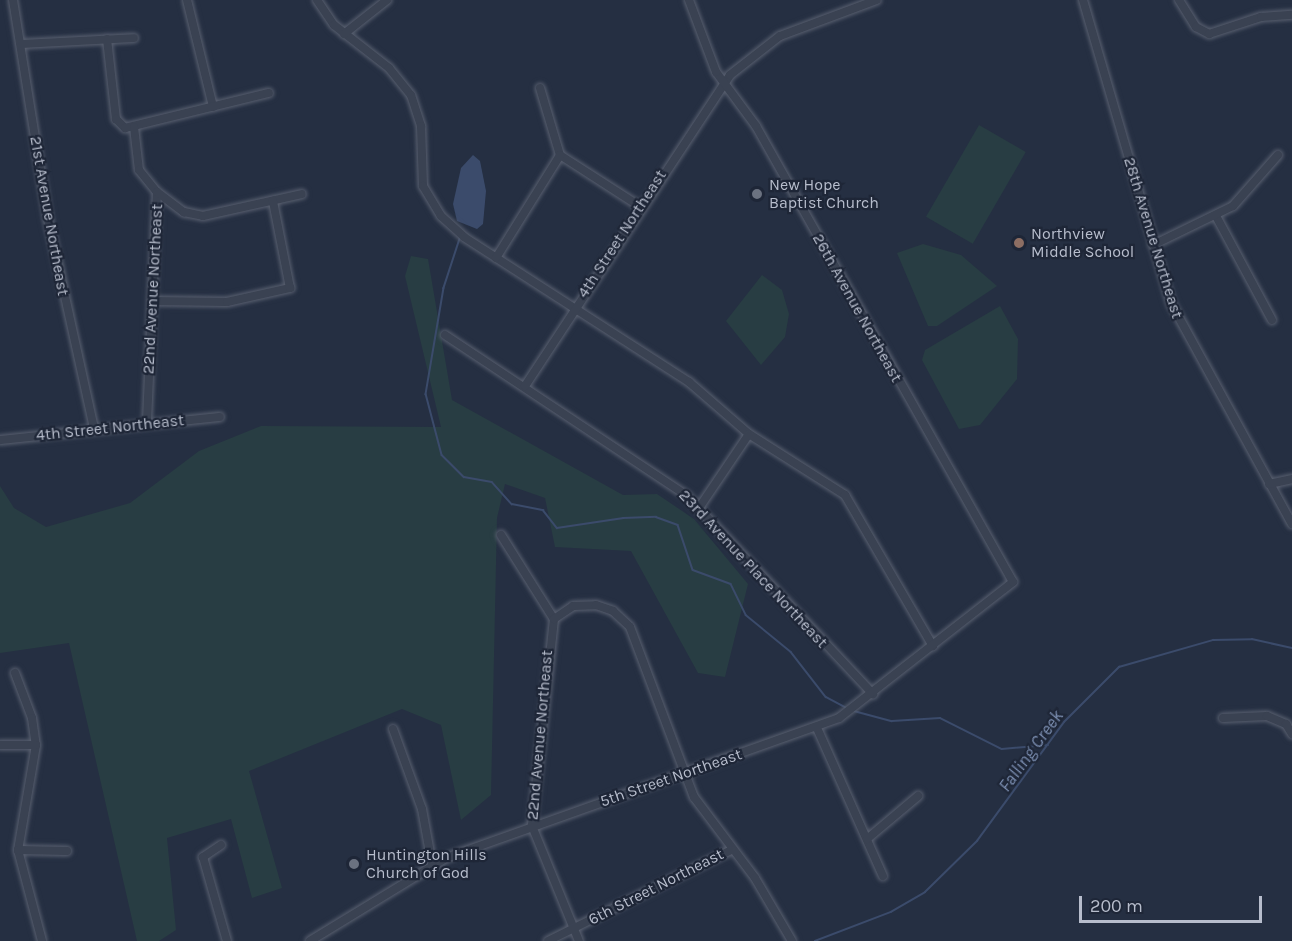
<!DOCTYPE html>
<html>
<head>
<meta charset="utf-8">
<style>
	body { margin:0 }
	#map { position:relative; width:1292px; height:941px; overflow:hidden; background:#252f42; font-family:Karla,sans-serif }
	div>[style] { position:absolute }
	.green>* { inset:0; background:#283d43; transform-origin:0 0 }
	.water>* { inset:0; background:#3b4b6b }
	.stream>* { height:1.5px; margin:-0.75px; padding:0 0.75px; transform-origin:0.75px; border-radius:0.75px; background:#3b4b6b }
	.roads { filter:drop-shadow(0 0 2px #585f6f) drop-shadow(0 0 2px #585f6f) }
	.minor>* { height:8px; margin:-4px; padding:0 4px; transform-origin:4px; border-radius:4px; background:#3a4252 }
	.dots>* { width:16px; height:16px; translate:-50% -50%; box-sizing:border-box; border:3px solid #1e2637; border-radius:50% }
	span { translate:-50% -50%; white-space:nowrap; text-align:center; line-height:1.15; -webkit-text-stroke:4.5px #1e2637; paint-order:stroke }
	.poi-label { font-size:16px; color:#b7bdcc }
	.left { translate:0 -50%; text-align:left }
	.street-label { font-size:16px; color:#b7bdcc }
	.water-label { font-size:18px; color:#7d90b3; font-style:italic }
	.scale { position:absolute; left:1079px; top:896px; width:183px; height:27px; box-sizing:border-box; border:3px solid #b7bdcc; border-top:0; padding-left:8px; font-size:18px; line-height:21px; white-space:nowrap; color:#b7bdcc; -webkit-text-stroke:4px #1e2637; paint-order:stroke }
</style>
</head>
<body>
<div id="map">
	<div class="green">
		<div style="left:979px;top:125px;width:54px;height:106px;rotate:30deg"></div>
		<div style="clip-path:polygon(923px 244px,961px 255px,997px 286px,937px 326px,928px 326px,897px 253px)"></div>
		<div style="clip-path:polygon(411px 256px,428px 259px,452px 400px,623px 495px,657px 494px,694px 519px,748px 584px,725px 677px,698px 673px,631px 551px,555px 547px,545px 498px,505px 484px,497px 518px,491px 795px,461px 820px,441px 725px,402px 709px,249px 771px,282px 888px,252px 898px,231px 819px,167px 838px,176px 930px,159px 941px,137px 941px,69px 643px,0 653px,0 486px,14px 508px,46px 527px,130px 503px,199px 451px,261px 426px,441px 427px,405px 276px)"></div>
		<div style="clip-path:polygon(762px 275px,782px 290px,789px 314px,785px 337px,761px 365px,726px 321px)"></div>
		<div style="clip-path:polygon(1000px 306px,1018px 339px,1017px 379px,980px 425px,959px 429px,922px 360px,925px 350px)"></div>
	</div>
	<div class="water">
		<div style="clip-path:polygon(473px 155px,480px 161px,486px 191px,483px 224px,477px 229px,457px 221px,453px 204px,461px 168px)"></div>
	</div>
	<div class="stream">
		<div style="left:460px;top:239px;width:52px;rotate:108.1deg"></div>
		<div style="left:444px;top:288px;width:108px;rotate:99.6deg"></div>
		<div style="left:426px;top:394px;width:63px;rotate:75.3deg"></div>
		<div style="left:442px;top:455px;width:31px;rotate:45deg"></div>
		<div style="left:464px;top:477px;width:28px;rotate:10deg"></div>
		<div style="left:492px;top:482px;width:30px;rotate:48deg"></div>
		<div style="left:512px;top:504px;width:32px;rotate:11deg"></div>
		<div style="left:543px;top:510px;width:23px;rotate:52deg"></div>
		<div style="left:557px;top:528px;width:67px;rotate:-8.6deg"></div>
		<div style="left:623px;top:518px;width:33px;rotate:-2deg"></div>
		<div style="left:656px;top:517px;width:23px;rotate:20deg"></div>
		<div style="left:678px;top:525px;width:47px;rotate:71.6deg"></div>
		<div style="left:693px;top:570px;width:40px;rotate:20.2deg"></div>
		<div style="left:731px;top:584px;width:34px;rotate:64deg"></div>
		<div style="left:746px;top:615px;width:58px;rotate:39.4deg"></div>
		<div style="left:791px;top:652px;width:57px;rotate:52.1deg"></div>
		<div style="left:826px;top:697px;width:24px;rotate:28deg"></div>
		<div style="left:854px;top:711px;width:39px;rotate:15deg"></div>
		<div style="left:892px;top:721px;width:48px;rotate:-3.6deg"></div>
		<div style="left:940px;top:718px;width:69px;rotate:26.6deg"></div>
		<div style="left:1002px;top:749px;width:46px;rotate:-5deg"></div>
		<div style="left:815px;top:941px;width:81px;rotate:-20.9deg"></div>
		<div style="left:891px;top:912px;width:39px;rotate:-30deg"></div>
		<div style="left:925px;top:892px;width:73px;rotate:-44.4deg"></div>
		<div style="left:977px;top:841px;width:147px;rotate:-53.8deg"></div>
		<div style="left:1064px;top:722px;width:78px;rotate:-45deg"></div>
		<div style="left:1119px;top:667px;width:98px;rotate:-16deg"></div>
		<div style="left:1213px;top:640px;width:39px;rotate:-1deg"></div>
		<div style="left:1252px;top:639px;width:41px;rotate:12.7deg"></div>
	</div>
	<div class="roads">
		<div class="minor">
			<div style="left:13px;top:0;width:222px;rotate:80.9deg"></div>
			<div style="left:48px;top:219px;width:215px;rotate:77.6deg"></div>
			<div style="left:187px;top:0;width:110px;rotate:76.3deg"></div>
			<div style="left:317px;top:0;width:30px;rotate:56deg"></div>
			<div style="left:334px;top:25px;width:70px;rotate:38deg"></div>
			<div style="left:389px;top:68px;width:35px;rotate:51deg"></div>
			<div style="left:411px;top:95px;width:33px;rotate:72deg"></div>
			<div style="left:421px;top:126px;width:60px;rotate:88.1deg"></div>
			<div style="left:423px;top:186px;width:35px;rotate:59deg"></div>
			<div style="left:441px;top:216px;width:31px;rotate:42deg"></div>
			<div style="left:464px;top:237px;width:268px;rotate:32.8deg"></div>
			<div style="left:689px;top:382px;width:79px;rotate:40.9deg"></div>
			<div style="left:749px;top:434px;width:114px;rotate:32.4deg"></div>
			<div style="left:845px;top:495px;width:175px;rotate:59.8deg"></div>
			<div style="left:1083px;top:0;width:316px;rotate:73.8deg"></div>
			<div style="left:1171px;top:303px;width:252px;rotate:61.3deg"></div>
			<div style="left:1179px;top:0;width:32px;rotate:58deg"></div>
			<div style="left:1196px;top:27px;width:15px;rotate:28deg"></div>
			<div style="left:1209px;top:34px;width:55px;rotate:-18.1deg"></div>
			<div style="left:1261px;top:17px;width:31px;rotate:-4deg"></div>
			<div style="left:344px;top:34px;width:55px;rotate:-38.3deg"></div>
			<div style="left:107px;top:39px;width:81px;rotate:83.6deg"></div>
			<div style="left:116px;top:119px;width:13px;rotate:45deg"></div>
			<div style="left:125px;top:128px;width:148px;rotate:-13.7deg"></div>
			<div style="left:21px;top:44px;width:113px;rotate:-3deg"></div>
			<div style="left:540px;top:88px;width:70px;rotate:73.4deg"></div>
			<div style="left:560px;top:155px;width:94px;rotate:32.8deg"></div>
			<div style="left:134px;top:127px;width:43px;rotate:83.4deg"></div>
			<div style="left:139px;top:170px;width:28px;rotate:51deg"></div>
			<div style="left:157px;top:192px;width:231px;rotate:92.5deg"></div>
			<div style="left:157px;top:192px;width:34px;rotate:37deg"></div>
			<div style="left:184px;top:212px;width:19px;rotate:12deg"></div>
			<div style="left:203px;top:216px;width:101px;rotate:-12.5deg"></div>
			<div style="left:1216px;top:216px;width:118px;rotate:61.7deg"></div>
			<div style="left:1153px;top:245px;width:89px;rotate:-26deg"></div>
			<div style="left:1233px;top:206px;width:68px;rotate:-48.6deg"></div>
			<div style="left:496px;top:258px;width:121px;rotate:-58.1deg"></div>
			<div style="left:152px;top:301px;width:75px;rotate:0.8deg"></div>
			<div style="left:227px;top:302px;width:65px;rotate:-12.5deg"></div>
			<div style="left:290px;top:288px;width:89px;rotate:-101.1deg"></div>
			<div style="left:445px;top:335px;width:291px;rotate:33.6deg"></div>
			<div style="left:687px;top:496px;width:272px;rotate:46.8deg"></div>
			<div style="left:525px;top:386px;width:372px;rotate:-56.6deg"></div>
			<div style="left:730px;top:75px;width:63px;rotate:-38deg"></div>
			<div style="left:780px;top:36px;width:103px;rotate:-20.4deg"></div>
			<div style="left:0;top:440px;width:221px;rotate:-6deg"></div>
			<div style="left:1269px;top:484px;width:24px;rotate:-12deg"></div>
			<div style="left:699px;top:508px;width:89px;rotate:-56deg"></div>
			<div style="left:501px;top:535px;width:99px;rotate:57.8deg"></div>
			<div style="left:554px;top:619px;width:208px;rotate:96.1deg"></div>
			<div style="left:532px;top:826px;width:124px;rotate:67.8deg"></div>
			<div style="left:554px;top:619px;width:23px;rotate:-34deg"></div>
			<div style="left:573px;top:606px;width:23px;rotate:-2deg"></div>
			<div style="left:596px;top:605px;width:18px;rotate:19deg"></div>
			<div style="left:613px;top:611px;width:23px;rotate:43deg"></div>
			<div style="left:630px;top:627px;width:182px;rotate:69.4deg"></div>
			<div style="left:694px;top:797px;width:101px;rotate:53deg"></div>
			<div style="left:755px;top:878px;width:73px;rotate:59.6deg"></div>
			<div style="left:15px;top:673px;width:48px;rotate:69.3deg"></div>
			<div style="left:32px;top:718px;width:27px;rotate:82deg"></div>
			<div style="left:36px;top:745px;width:107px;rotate:99.7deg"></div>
			<div style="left:18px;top:850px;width:94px;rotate:75.2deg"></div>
			<div style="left:1223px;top:718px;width:44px;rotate:-2.6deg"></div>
			<div style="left:1267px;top:716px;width:21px;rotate:23deg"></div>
			<div style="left:1286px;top:724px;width:12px;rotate:59deg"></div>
			<div style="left:817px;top:728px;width:162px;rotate:66deg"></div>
			<div style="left:393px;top:729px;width:85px;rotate:70.1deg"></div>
			<div style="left:422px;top:809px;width:56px;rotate:79.7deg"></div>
			<div style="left:0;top:745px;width:36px"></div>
			<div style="left:867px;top:839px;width:67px;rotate:-40.1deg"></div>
			<div style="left:221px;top:845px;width:22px;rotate:146deg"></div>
			<div style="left:203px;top:857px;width:87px;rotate:74.1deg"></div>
			<div style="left:18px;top:850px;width:49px;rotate:1.2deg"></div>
			<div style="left:310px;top:941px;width:159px;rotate:-31.4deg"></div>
			<div style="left:446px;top:858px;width:417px;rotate:-19.6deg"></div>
			<div style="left:839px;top:718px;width:221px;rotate:-38deg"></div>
			<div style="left:1013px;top:582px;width:523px;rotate:-119.41deg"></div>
			<div style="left:756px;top:126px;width:67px;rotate:-126.5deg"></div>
			<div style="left:716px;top:72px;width:77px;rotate:-110.6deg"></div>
			<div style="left:548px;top:941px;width:204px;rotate:-26.4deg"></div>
		</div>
	</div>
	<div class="dots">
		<div style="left:757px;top:194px;background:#6b7280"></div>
		<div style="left:1019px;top:243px;background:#8d6e63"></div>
		<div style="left:354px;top:864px;background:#6b7280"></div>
	</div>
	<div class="poi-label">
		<span class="left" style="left:769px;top:194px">New Hope<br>Baptist Church</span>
		<span class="left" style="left:1031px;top:243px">Northview<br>Middle School</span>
		<span class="left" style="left:366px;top:864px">Huntington Hills<br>Church of God</span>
	</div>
	<div class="street-label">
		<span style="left:49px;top:216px;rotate:80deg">21st Avenue Northeast</span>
		<span style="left:622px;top:234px;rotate:-57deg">4th Street Northeast</span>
		<span style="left:1153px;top:238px;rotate:73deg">28th Avenue Northeast</span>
		<span style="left:153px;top:289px;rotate:-87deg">22nd Avenue Northeast</span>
		<span style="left:857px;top:308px;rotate:61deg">26th Avenue Northeast</span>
		<span style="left:110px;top:428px;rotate:-6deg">4th Street Northeast</span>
		<span style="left:753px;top:569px;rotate:47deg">23rd Avenue Place Northeast</span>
		<span style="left:540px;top:735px;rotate:-85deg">22nd Avenue Northeast</span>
		<span style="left:671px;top:778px;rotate:-19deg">5th Street Northeast</span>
		<span style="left:656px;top:887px;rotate:-27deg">6th Street Northeast</span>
	</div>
	<div class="water-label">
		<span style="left:1031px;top:751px;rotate:-54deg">Falling Creek</span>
	</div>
	<div class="scale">200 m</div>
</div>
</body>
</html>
